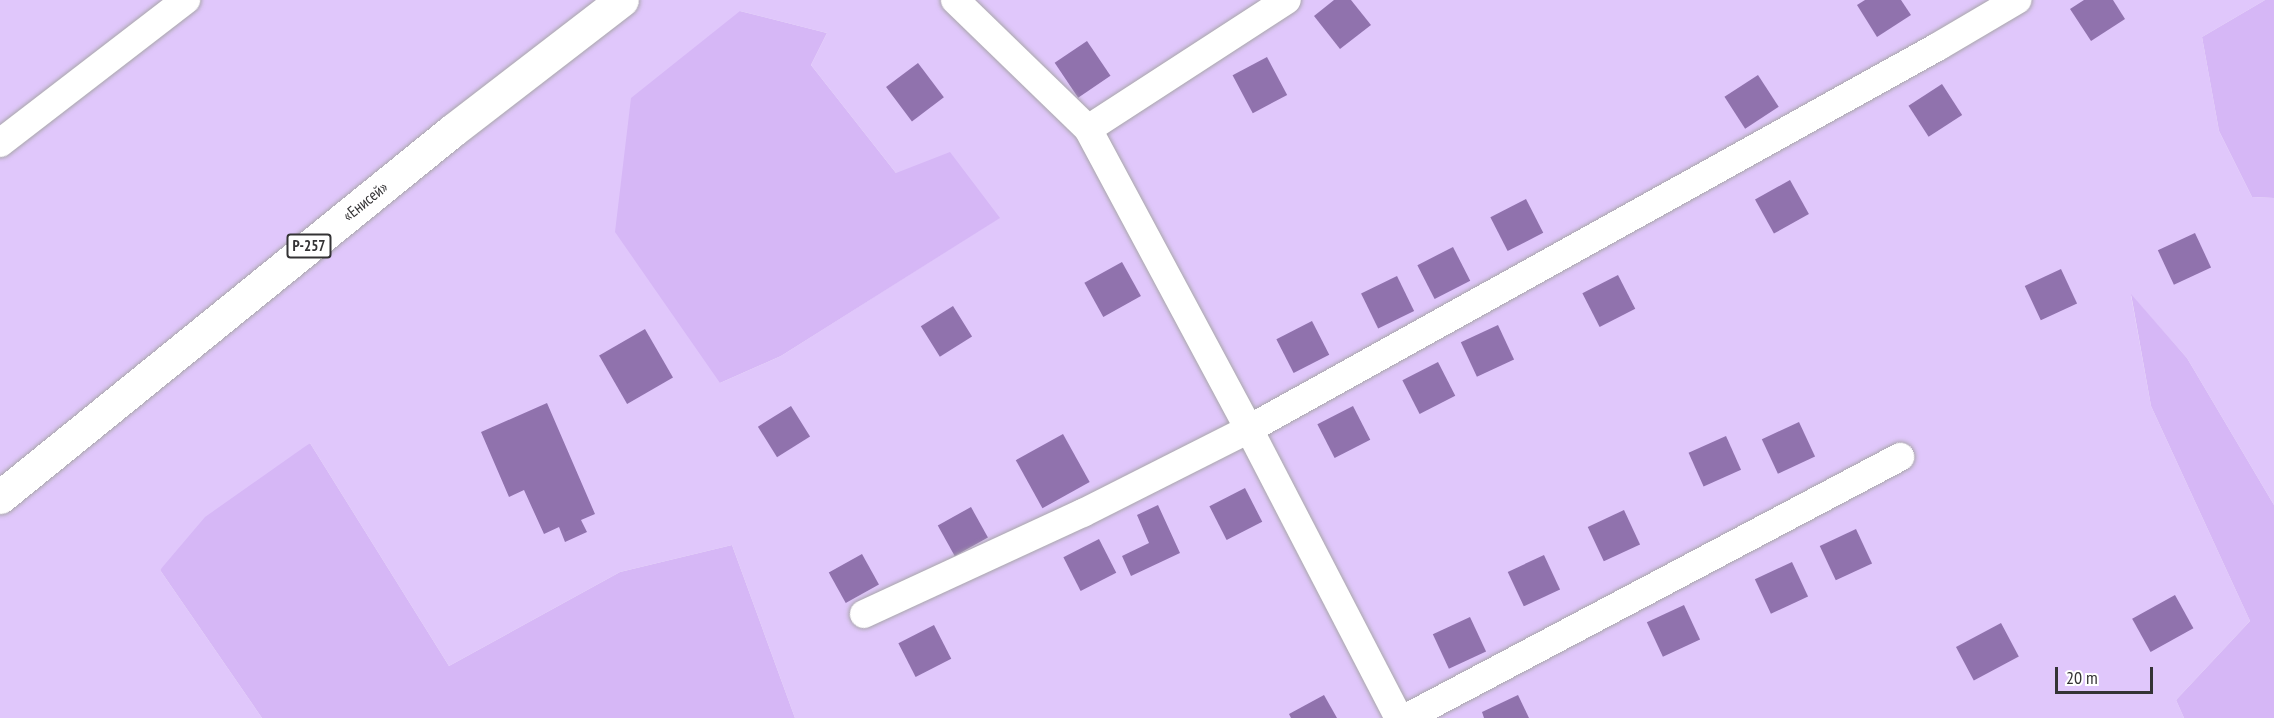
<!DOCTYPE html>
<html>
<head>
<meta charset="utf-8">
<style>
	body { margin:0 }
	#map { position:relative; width:2274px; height:718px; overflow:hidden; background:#f6f4f9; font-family:"PT Sans Narrow",sans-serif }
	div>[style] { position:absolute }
	.green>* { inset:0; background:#e0c7fb }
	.forest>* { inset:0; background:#d6b7f6 }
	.building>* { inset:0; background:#9072ad; transform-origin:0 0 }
	.roads { filter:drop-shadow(0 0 2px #a8a6aa) drop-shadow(0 0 2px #a8a6aa) }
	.minor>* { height:28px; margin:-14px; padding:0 14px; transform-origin:14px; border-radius:14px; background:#fff }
	.trunk>* { height:33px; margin:-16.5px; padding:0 16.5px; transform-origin:16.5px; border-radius:16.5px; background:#fff }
	span { translate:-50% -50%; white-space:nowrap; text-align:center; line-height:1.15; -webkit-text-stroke:6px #fff; paint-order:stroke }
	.shield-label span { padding:2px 4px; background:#fff; border:2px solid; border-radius:4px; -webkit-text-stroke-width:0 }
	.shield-label { font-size:15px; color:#343335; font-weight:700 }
	.street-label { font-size:16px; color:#343335 }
	.scale { position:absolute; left:2055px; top:667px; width:98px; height:27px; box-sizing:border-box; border:3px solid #343335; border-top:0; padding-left:8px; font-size:18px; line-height:21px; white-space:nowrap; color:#343335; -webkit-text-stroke:4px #fff; paint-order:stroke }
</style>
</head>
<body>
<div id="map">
	<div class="green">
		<div style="clip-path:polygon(evenodd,0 0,2265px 0,2202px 37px,2219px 131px,2252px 197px,2274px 198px,2274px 505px,2187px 358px,2131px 295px,2151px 406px,2250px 621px,2176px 700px,2184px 718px,795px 718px,732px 545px,620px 572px,449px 666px,310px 443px,160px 570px,262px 718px,0 718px,0 0,740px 11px,827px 33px,811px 65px,896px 173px,999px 218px,781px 356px,720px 383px,740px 11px)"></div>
	</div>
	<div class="forest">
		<div style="clip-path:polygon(2265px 0,2274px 0,2274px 198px,2252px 197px,2219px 131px,2202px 37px)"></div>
		<div style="clip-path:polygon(740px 11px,827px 33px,811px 65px,896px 173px,950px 152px,1000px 218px,781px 356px,720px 383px,615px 232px,631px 98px)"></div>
		<div style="clip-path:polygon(2131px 294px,2187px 358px,2274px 505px,2274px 718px,2184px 718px,2176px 700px,2250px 621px,2151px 406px)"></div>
		<div style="clip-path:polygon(310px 443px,449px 666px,620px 572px,732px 545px,795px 718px,262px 718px,160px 570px,205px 517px)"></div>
	</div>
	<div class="building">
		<div style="clip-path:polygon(1334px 0,1351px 0,1371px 25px,1340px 49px,1314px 16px)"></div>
		<div style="clip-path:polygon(1865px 0,1901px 0,1911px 15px,1877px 37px,1857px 5px)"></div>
		<div style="clip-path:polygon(2084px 0,2113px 0,2125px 19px,2091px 41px,2070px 9px)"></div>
		<div style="left:1087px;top:41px;width:42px;height:39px;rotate:56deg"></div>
		<div style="left:1267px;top:57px;width:43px;height:39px;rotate:62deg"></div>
		<div style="left:918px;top:63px;width:43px;height:40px;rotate:53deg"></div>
		<div style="left:1758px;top:75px;width:38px;height:40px;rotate:57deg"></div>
		<div style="left:1942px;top:84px;width:37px;height:40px;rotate:57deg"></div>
		<div style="left:1790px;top:180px;width:39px;height:40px;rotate:61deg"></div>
		<div style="left:1526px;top:199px;width:38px;height:40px;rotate:63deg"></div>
		<div style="left:2195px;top:233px;width:38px;height:41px;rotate:65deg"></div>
		<div style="left:1453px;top:247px;width:38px;height:40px;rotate:63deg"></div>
		<div style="left:1122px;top:262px;width:39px;height:43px;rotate:61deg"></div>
		<div style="left:2061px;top:269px;width:38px;height:40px;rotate:65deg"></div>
		<div style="left:1618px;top:275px;width:38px;height:40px;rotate:63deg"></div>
		<div style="left:1397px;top:276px;width:39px;height:40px;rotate:64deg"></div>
		<div style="left:953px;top:306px;width:36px;height:38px;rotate:58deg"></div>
		<div style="left:1312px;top:321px;width:38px;height:40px;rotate:63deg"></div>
		<div style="left:1498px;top:325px;width:38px;height:41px;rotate:65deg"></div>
		<div style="left:645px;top:329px;width:56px;height:53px;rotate:60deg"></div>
		<div style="left:1438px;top:362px;width:38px;height:40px;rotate:63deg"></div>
		<div style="clip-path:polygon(547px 403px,595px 514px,581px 520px,587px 532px,565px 542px,559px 527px,544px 534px,524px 490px,509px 497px,481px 432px)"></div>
		<div style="left:791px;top:406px;width:36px;height:39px;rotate:58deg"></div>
		<div style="left:1353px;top:406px;width:38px;height:40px;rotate:63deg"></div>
		<div style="left:1799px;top:422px;width:38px;height:41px;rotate:65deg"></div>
		<div style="left:1063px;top:434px;width:55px;height:54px;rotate:61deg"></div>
		<div style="left:1726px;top:436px;width:37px;height:41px;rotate:66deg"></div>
		<div style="left:1245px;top:488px;width:38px;height:40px;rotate:63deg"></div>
		<div style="clip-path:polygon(1158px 505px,1180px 553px,1131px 576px,1122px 556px,1149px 543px,1137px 515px)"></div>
		<div style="left:971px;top:507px;width:35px;height:38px;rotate:61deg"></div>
		<div style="left:1624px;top:510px;width:38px;height:40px;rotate:65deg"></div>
		<div style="left:1856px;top:529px;width:38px;height:40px;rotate:65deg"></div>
		<div style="left:1099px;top:539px;width:38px;height:40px;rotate:63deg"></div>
		<div style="left:862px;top:554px;width:35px;height:38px;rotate:61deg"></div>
		<div style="left:1544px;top:555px;width:38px;height:40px;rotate:65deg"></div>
		<div style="left:1792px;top:562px;width:38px;height:41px;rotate:65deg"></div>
		<div style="left:2175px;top:595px;width:38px;height:49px;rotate:61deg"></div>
		<div style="left:1684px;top:605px;width:38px;height:41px;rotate:65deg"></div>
		<div style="left:1470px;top:617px;width:38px;height:41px;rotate:65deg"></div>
		<div style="left:2001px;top:623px;width:38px;height:51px;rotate:62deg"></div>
		<div style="left:934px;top:625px;width:38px;height:40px;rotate:63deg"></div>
		<div style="clip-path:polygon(1324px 695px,1337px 718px,1291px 718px,1289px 714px)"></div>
		<div style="clip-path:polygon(1518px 695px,1529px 718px,1484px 718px,1482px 712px)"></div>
	</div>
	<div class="roads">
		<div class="minor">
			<div style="left:955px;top:0;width:185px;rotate:44.1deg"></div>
			<div style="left:1088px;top:129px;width:340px;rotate:61.8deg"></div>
			<div style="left:1249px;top:429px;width:326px;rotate:62.6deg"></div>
			<div style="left:1088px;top:129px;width:237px;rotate:-33deg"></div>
			<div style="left:0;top:143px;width:235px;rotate:-37.6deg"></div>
			<div style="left:864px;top:614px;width:241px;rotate:-24.8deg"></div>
			<div style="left:1083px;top:513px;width:186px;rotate:-26.8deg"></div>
			<div style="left:1249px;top:429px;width:789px;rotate:-29.03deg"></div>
			<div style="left:1939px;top:46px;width:91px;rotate:-30.5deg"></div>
			<div style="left:1406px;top:718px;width:559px;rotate:-27.85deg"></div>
		</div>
		<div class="trunk">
			<div style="left:0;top:497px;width:583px;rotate:-39.01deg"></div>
			<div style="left:453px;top:130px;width:213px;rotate:-37.6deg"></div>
		</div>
	</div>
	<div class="shield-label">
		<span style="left:309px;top:246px">Р-257</span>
	</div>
	<div class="street-label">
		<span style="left:365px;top:201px;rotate:-39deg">«Енисей»</span>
	</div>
	<div class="scale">20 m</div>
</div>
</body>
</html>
